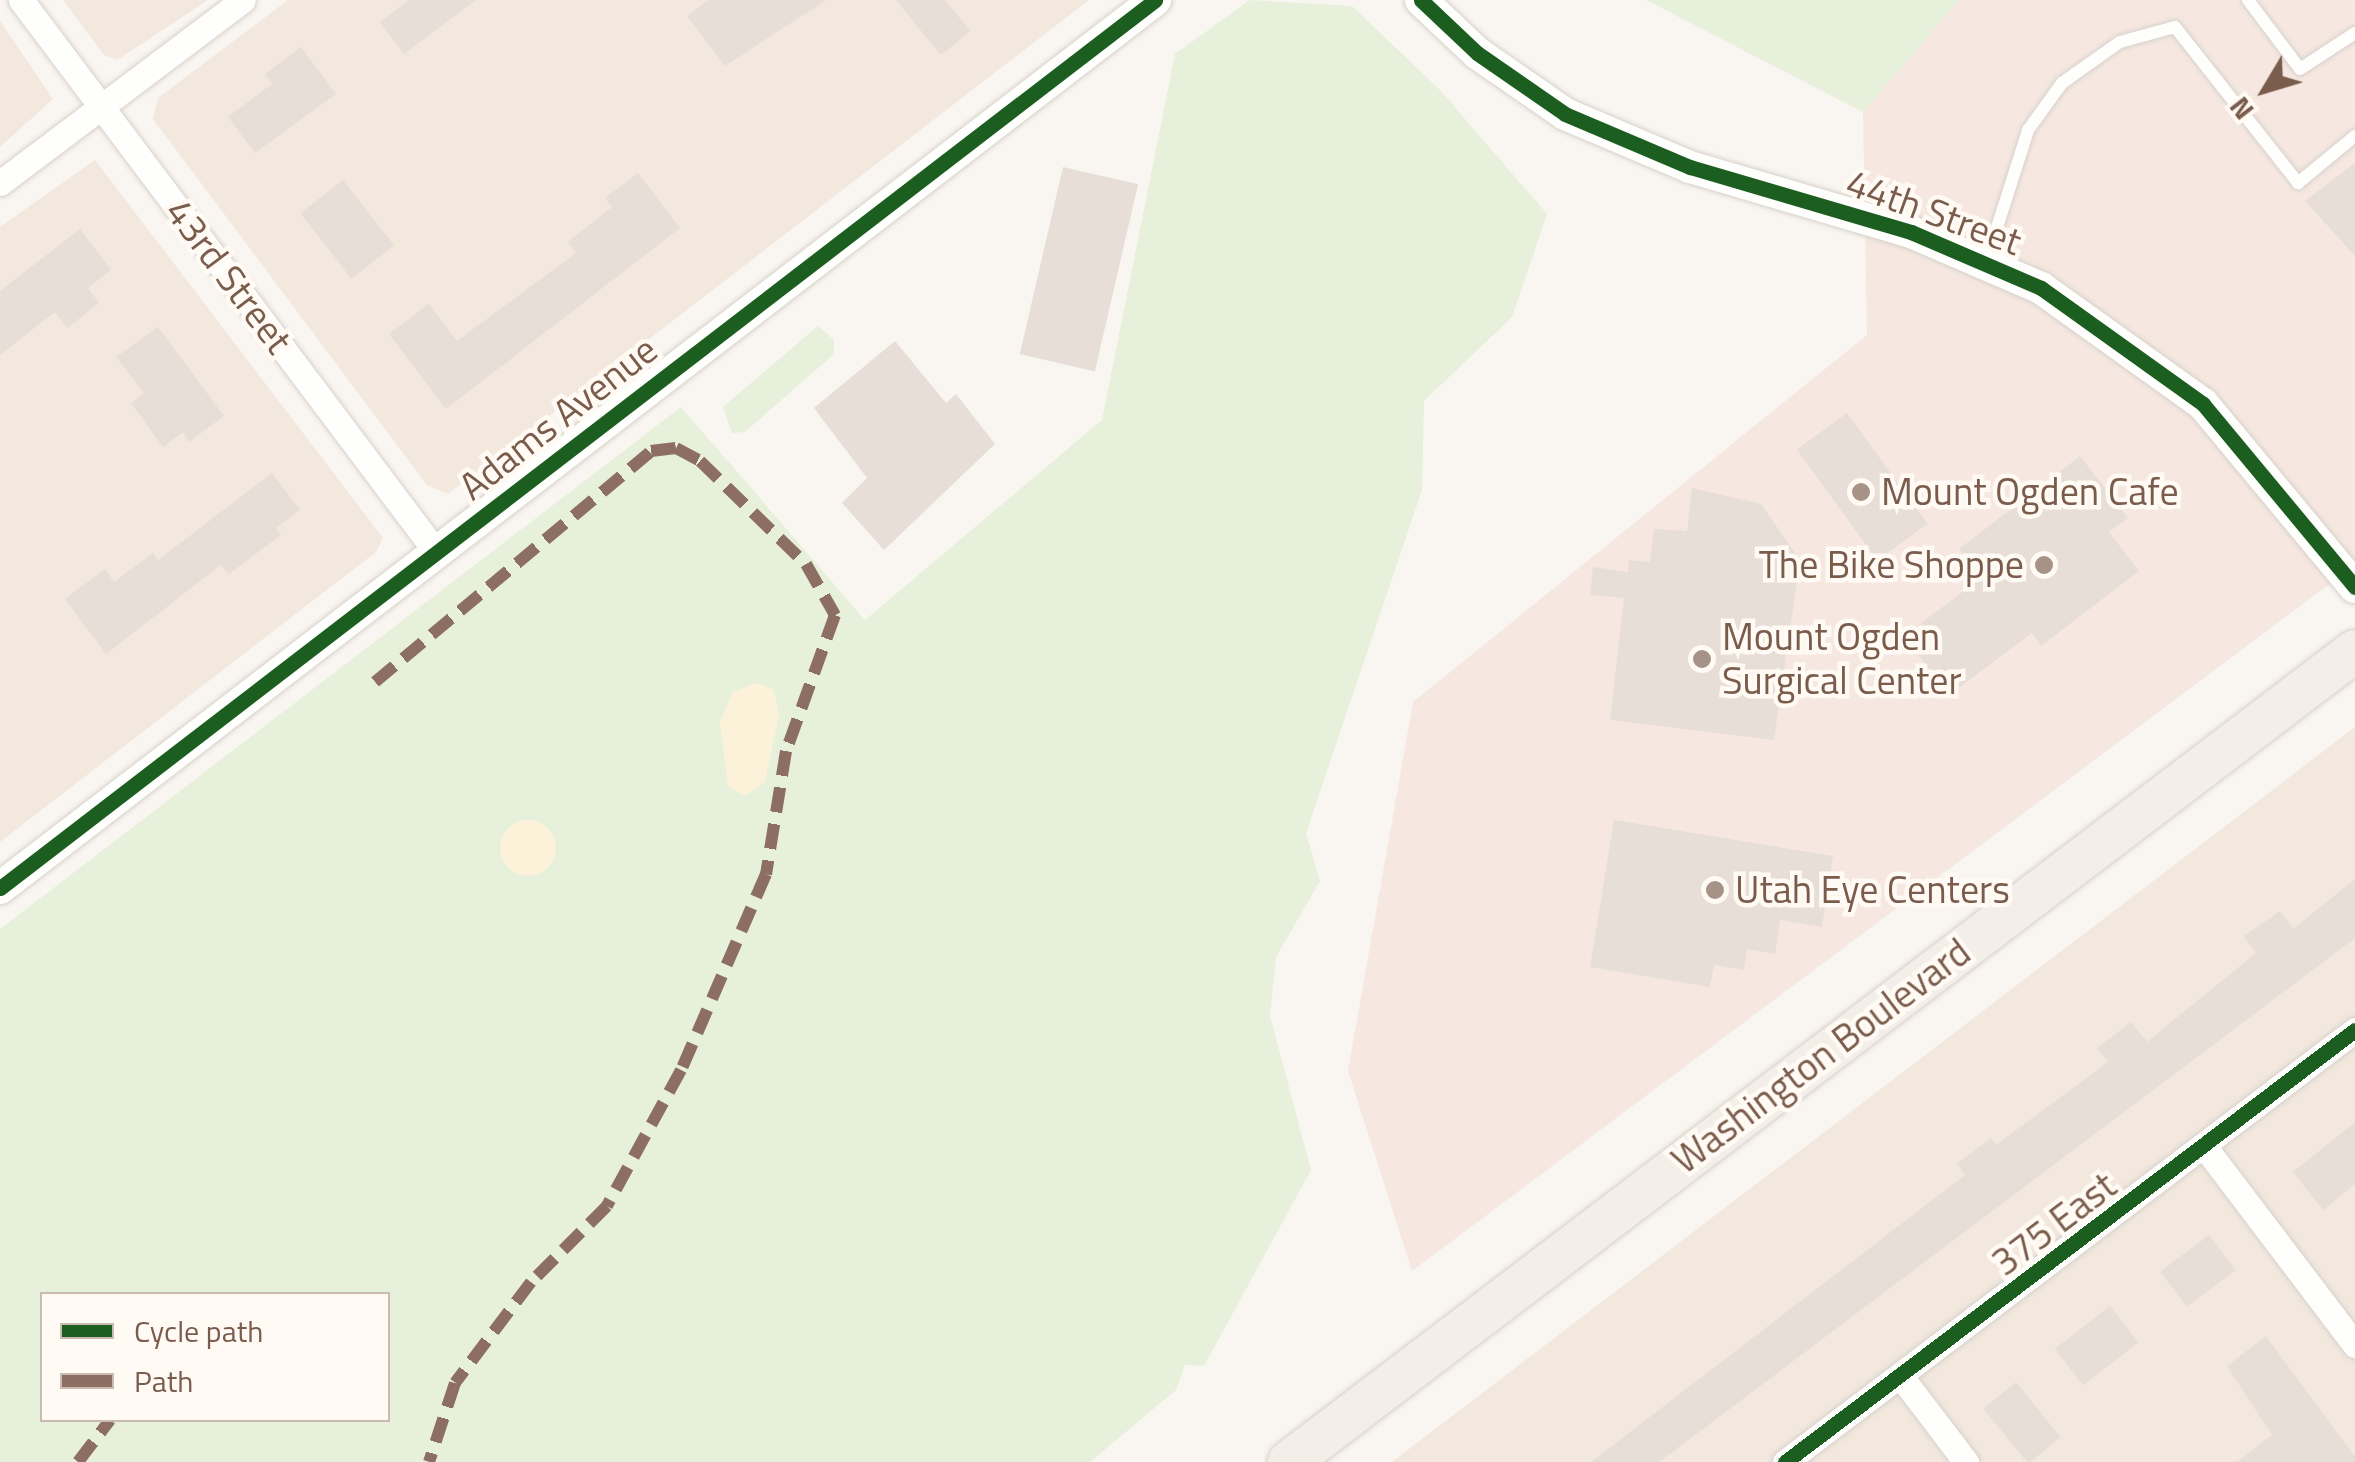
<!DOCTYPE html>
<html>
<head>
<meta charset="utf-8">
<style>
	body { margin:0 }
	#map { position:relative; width:2355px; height:1462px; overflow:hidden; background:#f9f5f0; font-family:"Titillium Web",sans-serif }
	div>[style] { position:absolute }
	.residential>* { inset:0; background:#f2e8de }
	.commercial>* { inset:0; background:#f6e8e1 }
	.green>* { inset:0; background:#e7f0db }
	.sand>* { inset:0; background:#fbf2d9 }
	.round { border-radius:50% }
	.building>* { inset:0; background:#e6ded7; transform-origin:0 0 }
	.roads { filter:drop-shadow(0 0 2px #d7d1cb) drop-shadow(0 0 2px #d7d1cb) }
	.service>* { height:12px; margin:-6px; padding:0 6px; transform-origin:6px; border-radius:6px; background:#fefefd }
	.minor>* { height:25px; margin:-12.5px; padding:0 12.5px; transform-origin:12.5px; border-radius:12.5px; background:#fefefd }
	.tertiary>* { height:32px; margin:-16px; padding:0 16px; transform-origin:16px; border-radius:16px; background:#fefefd }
	.primary>* { height:42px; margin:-21px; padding:0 21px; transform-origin:21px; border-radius:21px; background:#f3eee8 }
	.quiet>* { height:12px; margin-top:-6px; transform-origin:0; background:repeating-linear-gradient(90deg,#8d6e63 0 25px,transparent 0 37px) }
	.cycleway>* { height:15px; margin:-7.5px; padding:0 7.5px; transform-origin:7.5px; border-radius:7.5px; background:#1b5e20 }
	.dots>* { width:28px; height:28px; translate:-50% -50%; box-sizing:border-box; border:5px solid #fffaf3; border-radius:50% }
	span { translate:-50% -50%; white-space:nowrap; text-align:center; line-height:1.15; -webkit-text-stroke:9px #fffaf3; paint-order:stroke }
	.street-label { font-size:38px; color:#7a5c4d }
	.poi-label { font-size:38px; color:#7a5c4d }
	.left { translate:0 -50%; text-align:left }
	.right { translate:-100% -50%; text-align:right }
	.legend { position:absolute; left:40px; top:1292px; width:350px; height:130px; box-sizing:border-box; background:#fffaf3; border:2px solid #cabbb1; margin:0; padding:12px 18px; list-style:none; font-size:30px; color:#7a5c4d }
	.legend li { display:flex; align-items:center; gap:20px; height:50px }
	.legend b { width:50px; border:2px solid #cabbb1 }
	.north { position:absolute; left:2215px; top:40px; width:100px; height:100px; -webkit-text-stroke:8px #fffaf3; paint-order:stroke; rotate:232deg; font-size:28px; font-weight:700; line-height:40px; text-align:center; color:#7a5c4d }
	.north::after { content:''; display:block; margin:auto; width:35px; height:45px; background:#7a5c4d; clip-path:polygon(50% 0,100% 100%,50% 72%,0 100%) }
</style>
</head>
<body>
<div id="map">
	<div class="residential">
		<div style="clip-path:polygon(63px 0,208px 0,117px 60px,104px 55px)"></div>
		<div style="clip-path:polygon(288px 0,1089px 0,448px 494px,427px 485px,153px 119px,158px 98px)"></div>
		<div style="clip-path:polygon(0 21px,53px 99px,0 147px)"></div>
		<div style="clip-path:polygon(95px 160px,383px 538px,376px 552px,0 842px,0 227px)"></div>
		<div style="clip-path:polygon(2355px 727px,2355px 1462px,1392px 1462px)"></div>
	</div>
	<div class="commercial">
		<div style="clip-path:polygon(1959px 0,2355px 0,2355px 565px,1412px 1271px,1348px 1071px,1413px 702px,1867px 335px,1863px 112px)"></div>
	</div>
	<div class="green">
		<div style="clip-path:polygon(evenodd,1250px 0,1352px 6px,1441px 91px,1547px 214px,1512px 317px,1424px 401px,1422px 490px,1306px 833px,1320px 881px,1276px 957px,1270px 1016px,1311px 1170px,1204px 1366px,1185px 1365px,1176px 1390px,1090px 1462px,0 1462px,0 929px,681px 407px,865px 620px,1102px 420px,1175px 54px,1250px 0,42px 1294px,388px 1294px,388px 1420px,42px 1420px,42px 1294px)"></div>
		<div style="clip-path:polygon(1646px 0,1959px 0,1863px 112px)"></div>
		<div style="clip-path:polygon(818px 326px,834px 340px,834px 354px,745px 432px,732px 433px,723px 407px)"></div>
	</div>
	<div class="sand">
		<div style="clip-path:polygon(757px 683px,774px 690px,779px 716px,765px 782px,745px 796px,728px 786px,720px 722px,733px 692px)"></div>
		<div class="round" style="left:500px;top:820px;width:56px;height:56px"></div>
	</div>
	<div class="building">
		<div style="clip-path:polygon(409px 0,476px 0,404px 54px,380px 22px)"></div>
		<div style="clip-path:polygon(709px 0,826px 0,725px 66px,687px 16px)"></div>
		<div style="clip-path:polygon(896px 0,945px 0,970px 31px,941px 55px)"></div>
		<div style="clip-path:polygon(301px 47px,336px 94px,255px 153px,228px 117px,272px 84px,265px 74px)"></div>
		<div style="clip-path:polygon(2355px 163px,2355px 256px,2305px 201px)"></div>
		<div style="left:1063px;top:167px;width:77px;height:192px;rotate:13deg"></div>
		<div style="clip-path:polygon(638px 173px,680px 228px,446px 409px,389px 334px,429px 304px,457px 341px,576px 253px,568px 242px,612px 207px,605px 198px)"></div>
		<div style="left:343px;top:180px;width:83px;height:54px;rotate:52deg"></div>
		<div style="clip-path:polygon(80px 229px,111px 270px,88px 288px,99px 303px,67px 328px,55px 312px,0 355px,0 291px)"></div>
		<div style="clip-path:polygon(158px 327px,224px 416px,189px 442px,183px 432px,163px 447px,131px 403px,144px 393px,116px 357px)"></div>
		<div style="clip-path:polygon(895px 341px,946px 403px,956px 394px,995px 444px,884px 550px,842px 503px,867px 478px,814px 408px)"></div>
		<div style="left:1847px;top:413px;width:137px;height:62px;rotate:54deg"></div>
		<div style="clip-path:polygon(2080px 456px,2128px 518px,2109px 532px,2139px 571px,2041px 646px,2032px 633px,1949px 695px,1904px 636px,1981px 578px,1959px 549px)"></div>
		<div style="clip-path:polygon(272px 473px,300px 510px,276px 528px,281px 535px,229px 574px,221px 565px,106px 654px,65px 599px,105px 569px,114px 582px,153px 553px,158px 560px)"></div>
		<div style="clip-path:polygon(1692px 488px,1761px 504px,1800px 560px,1774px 740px,1610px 720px,1624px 598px,1590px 595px,1593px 567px,1628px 572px,1629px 560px,1650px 562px,1654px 529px,1687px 531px)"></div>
		<div style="clip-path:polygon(1614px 820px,1833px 856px,1822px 927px,1780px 920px,1775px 954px,1747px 949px,1744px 970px,1714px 965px,1710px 987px,1590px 967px)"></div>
		<div style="clip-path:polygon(2355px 879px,2355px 938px,1659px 1462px,1591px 1462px,1965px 1175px,1957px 1164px,1991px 1138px,1996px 1145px,2108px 1062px,2097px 1048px,2131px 1022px,2147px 1042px,2256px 953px,2244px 936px,2280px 911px,2293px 929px)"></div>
		<div style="clip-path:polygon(2355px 1122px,2355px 1184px,2323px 1210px,2293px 1172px)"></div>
		<div style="left:2209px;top:1235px;width:44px;height:61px;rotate:53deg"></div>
		<div style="left:2110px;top:1306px;width:46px;height:70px;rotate:52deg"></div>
		<div style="clip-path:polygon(2266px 1336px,2355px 1457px,2355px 1462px,2237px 1462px,2272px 1435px,2227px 1366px)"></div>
		<div style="left:2016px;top:1382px;width:71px;height:42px;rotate:51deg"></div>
	</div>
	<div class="roads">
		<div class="service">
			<div style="left:2248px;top:0;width:86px;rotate:53deg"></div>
			<div style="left:2300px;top:69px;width:66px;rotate:-33.2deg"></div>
			<div style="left:1986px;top:262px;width:139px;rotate:-72.3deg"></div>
			<div style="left:2028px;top:130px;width:58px;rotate:-54.1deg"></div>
			<div style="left:2062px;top:83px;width:71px;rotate:-35.3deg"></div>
			<div style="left:2120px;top:42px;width:57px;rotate:-15.3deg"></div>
			<div style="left:2175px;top:27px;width:199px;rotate:51.7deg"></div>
			<div style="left:2298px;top:183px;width:74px;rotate:-39.5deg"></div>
		</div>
		<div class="minor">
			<div style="left:21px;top:0;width:691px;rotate:53.06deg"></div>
			<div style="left:0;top:183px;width:304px;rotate:-37deg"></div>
			<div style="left:2207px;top:1150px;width:245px;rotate:52.8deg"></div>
			<div style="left:1902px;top:1378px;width:106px;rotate:52.7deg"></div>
			<div style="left:1785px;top:1462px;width:715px;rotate:-37.16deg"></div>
		</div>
		<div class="tertiary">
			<div style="left:1421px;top:0;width:77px;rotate:43.4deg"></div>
			<div style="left:1477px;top:53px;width:107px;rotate:34.7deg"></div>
			<div style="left:1565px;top:114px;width:136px;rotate:23deg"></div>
			<div style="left:1690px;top:167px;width:230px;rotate:16.4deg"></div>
			<div style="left:1911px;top:232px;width:142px;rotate:23.3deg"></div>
			<div style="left:2041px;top:288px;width:199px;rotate:35.6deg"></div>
			<div style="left:2203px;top:404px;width:238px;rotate:50.3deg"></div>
			<div style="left:0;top:888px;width:1457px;rotate:-37.55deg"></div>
		</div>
		<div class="primary">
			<div style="left:1289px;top:1462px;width:1339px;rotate:-37.26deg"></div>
		</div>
	</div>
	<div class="quiet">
		<div style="left:375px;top:682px;width:360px;rotate:-39.9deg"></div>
		<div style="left:651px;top:451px;width:25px;rotate:-7deg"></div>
		<div style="left:676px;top:448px;width:27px;rotate:28deg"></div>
		<div style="left:700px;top:461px;width:148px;rotate:44.2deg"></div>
		<div style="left:806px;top:564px;width:59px;rotate:60.4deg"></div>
		<div style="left:835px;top:615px;width:145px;rotate:109.8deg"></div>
		<div style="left:786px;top:751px;width:125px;rotate:99.2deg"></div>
		<div style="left:766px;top:874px;width:214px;rotate:113.4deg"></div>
		<div style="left:681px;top:1070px;width:155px;rotate:118.6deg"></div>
		<div style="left:607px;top:1206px;width:107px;rotate:135deg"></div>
		<div style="left:531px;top:1282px;width:126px;rotate:127deg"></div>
		<div style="left:455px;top:1383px;width:83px;rotate:108.2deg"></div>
		<div style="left:78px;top:1462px;width:53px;rotate:-52.7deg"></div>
	</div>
	<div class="cycleway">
		<div style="left:1421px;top:0;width:77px;rotate:43.4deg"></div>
		<div style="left:1477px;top:53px;width:107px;rotate:34.7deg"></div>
		<div style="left:1565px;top:114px;width:136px;rotate:23deg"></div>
		<div style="left:1690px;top:167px;width:230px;rotate:16.4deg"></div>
		<div style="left:1911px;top:232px;width:142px;rotate:23.3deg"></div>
		<div style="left:2041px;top:288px;width:199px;rotate:35.6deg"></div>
		<div style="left:2203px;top:404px;width:238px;rotate:50.3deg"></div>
		<div style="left:0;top:888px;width:1457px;rotate:-37.55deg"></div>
		<div style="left:1785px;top:1462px;width:715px;rotate:-37.16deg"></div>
	</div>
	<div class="dots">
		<div style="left:1861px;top:492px;background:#a69286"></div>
		<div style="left:2044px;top:565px;background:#a69286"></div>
		<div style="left:1702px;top:659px;background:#a69286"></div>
		<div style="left:1715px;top:890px;background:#a69286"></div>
	</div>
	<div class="street-label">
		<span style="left:1934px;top:212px;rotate:20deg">44th Street</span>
		<span style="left:229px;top:276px;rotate:53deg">43rd Street</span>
		<span style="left:558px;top:418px;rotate:-38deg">Adams Avenue</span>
		<span style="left:1821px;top:1056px;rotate:-37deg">Washington Boulevard</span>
		<span style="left:2054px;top:1224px;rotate:-37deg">375 East</span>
	</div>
	<div class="poi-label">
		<span class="left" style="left:1881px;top:492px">Mount Ogden Cafe</span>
		<span class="right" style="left:2024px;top:565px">The Bike Shoppe</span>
		<span class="left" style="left:1722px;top:659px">Mount Ogden<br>Surgical Center</span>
		<span class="left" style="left:1735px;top:890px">Utah Eye Centers</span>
	</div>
	<ul class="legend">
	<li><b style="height:12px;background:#1b5e20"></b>Cycle path</li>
	<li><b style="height:12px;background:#8d6e63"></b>Path</li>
	</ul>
	<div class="north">N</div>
</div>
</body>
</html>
